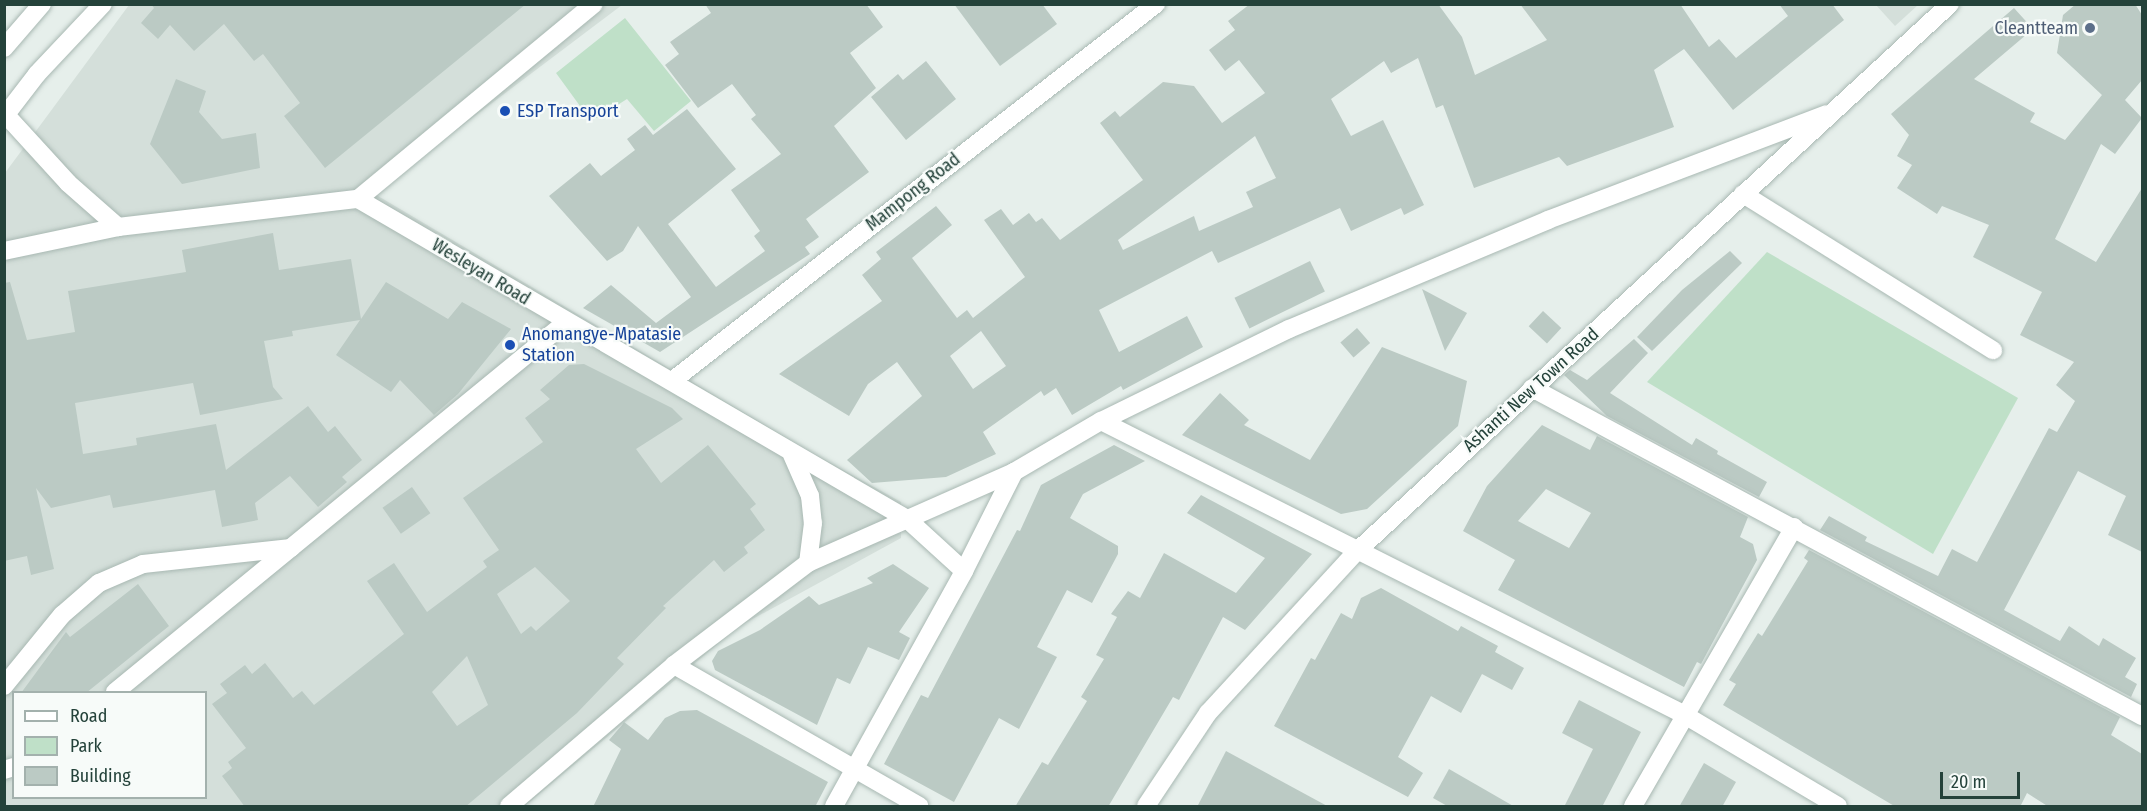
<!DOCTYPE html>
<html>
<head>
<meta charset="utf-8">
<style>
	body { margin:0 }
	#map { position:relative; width:2147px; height:811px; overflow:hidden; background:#e6efeb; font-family:"Fira Sans Condensed",sans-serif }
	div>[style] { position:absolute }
	.built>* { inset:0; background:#d4dfda }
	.green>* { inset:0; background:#bfe0c8 }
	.building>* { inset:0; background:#bbcac4; transform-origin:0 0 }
	.roads { filter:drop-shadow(0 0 2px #a8b8b2) drop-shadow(0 0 2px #a8b8b2) }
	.street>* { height:18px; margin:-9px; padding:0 9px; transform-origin:9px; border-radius:9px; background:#fff }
	.secondary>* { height:18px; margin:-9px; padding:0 9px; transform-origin:9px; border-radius:9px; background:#fff }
	.dots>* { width:16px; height:16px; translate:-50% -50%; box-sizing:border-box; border:3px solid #f7fbf9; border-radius:50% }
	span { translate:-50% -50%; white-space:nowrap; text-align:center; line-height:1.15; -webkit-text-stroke:4.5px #f7fbf9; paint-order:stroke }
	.service-label { font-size:18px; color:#4e5e75 }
	.right { translate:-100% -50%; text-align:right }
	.transit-label { font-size:18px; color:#164399 }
	.left { translate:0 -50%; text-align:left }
	.street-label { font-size:18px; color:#24423a }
	.frame { position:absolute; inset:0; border:6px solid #24423a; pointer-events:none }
	.legend { position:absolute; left:12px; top:691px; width:195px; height:108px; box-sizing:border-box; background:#f7fbf9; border:2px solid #a3b1ad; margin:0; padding:8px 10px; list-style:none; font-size:18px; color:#24423a }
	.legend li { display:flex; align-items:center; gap:12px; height:30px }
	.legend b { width:30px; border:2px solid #a3b1ad }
	.scale { position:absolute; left:1940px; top:772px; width:80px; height:27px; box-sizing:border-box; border:3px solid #24423a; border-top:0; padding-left:8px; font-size:18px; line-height:21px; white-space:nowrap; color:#24423a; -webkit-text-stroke:4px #f7fbf9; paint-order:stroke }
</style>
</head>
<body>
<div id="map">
	<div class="built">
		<div style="clip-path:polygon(evenodd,129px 5px,622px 5px,373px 193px,807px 450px,901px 502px,901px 538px,738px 627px,525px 806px,5px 806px,5px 173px,129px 5px,14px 692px,206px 692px,206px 798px,14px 798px,14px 692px)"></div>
		<div style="clip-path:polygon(1876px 5px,1918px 5px,1895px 26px)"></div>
	</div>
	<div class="green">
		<div style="clip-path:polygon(625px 18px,691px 101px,654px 131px,627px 99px,597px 118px,588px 117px,556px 73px)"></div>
		<div style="clip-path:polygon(1767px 252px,2018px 398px,1933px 554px,1647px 382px)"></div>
	</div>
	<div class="building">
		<div style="clip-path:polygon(151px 4px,526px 4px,325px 168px,284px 116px,300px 103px,263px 54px,254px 61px,224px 24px,194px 51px,170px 25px,158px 39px,141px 23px,154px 8px)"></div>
		<div style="clip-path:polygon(705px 4px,866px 4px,883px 27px,850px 53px,876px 88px,834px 126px,869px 172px,806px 219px,819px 237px,805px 247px,810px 254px,660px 352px,583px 308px,611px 285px,656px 323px,691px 297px,638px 226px,623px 251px,607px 261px,549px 196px,590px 163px,601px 176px,635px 150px,627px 139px,645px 125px,653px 135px,687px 109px,736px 169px,668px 224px,716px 287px,765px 251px,754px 236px,760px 231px,731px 190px,781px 154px,751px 119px,756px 115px,732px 84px,698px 108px,665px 65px,679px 54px,670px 42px,711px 13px)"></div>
		<div style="clip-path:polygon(954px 4px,1042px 4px,1057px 24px,1000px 66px)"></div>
		<div style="clip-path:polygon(evenodd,1250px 4px,1438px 4px,1462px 37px,1475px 75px,1547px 40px,1520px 4px,1680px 4px,1709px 47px,1719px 39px,1736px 58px,1788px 16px,1779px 4px,1832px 4px,1844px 20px,1733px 110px,1684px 49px,1654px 70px,1674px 127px,1567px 166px,1559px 157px,1474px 188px,1443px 105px,1436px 108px,1418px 58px,1391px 73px,1384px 61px,1331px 99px,1351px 136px,1383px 120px,1424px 205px,1404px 215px,1401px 208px,1351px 231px,1340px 208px,1218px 263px,1212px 251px,1099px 310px,1119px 352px,1187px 316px,1203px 347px,1123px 390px,1121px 386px,1072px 415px,1056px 388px,1044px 396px,1041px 391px,983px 432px,996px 454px,946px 477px,872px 483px,847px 460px,922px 396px,897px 362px,868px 384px,849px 416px,779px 374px,882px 301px,862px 275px,881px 259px,876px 252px,936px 206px,952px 225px,912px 258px,957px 318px,967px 310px,973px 318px,1025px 277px,984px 220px,1001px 209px,1013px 225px,1029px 213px,1036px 222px,1042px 218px,1060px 240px,1143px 180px,1100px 123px,1115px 111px,1120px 117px,1163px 82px,1194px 86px,1222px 123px,1265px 93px,1239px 60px,1225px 71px,1209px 50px,1235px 30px,1228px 21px,1250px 4px,1255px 136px,1276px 178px,1246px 192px,1253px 207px,1199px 231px,1194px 216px,1123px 250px,1118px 240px,1255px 136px,1250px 4px,981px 331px,1006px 366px,973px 389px,950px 356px,981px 331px)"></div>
		<div style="clip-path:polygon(2076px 4px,2135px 4px,2142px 15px,2142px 80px,2125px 100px,2142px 118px,2115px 154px,2101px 144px,2055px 239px,2096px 262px,2142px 188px,2142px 552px,2108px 535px,2126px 496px,2078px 471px,2004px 610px,2060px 641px,2069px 626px,2099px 646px,2103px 638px,2136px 658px,2125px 677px,2137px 684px,2131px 697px,1820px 530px,1829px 516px,1867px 537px,1865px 541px,1938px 576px,1952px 549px,1977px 562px,2049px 428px,2057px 432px,2075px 401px,2056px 385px,2074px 362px,2020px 335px,2042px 292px,1973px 257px,1989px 225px,1942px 206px,1937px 214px,1897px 188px,1912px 165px,1897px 156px,1909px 135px,1891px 114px,2014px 8px,2033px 29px,1974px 79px,2035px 113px,2030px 122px,2065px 140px,2102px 95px,2057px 53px,2063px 15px)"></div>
		<div style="clip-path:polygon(926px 61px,956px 99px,906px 140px,871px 97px,898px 74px,903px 80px)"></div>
		<div style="clip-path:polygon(176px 79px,206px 91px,199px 112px,222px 139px,256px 133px,260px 168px,182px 184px,150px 144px)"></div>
		<div style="clip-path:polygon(273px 233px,279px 270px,351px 259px,361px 319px,386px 282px,448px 319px,462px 302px,511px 329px,458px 394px,434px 415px,400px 380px,391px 392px,336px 355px,360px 320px,292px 331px,293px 336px,264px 341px,273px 387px,283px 399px,200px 415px,193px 383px,75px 403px,83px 454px,137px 445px,136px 438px,216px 424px,226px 470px,308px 406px,328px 432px,335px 426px,362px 460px,342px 477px,347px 482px,318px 507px,290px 476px,255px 503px,258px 520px,222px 527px,215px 490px,113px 508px,110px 495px,51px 508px,36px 488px,54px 569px,31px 575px,27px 556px,4px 561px,4px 283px,10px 282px,27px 340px,75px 332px,68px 291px,186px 272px,182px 250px)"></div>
		<div style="clip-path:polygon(1730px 251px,1742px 263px,1652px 351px,1637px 337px,1682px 290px)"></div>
		<div style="left:1310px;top:261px;width:34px;height:84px;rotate:64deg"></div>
		<div style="clip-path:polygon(1422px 289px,1467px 313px,1445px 351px)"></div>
		<div style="left:1543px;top:311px;width:25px;height:21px;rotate:43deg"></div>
		<div style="left:1357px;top:328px;width:20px;height:22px;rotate:49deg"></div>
		<div style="clip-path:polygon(1634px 339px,1648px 353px,1610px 393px,1692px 445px,1696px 438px,1718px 451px,1717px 454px,1767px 482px,1759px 497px,1607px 416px,1564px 375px,1570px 370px,1587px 380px)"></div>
		<div style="clip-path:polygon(1382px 347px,1467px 381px,1458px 426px,1367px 509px,1341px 514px,1182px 435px,1220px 393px,1249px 420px,1244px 425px,1310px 460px)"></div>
		<div style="clip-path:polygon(evenodd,584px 364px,672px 408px,683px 419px,636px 449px,661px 483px,708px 445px,756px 504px,750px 509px,765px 530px,744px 547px,748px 553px,724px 572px,714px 560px,663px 606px,666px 608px,617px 658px,624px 664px,577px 713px,465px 807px,245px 807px,222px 776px,232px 768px,228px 762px,246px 748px,212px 704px,227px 693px,220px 684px,245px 665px,252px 674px,265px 663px,293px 698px,302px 691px,314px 705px,404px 634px,367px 581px,394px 563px,427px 612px,487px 567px,483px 561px,499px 550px,463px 498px,543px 442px,525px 418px,550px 399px,540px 390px,569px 365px,584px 364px,535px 567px,570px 601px,536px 631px,531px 626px,521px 634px,497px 594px,535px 567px,584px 364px,467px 656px,488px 705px,457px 726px,432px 692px,467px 656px)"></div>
		<div style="clip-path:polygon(evenodd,1542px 425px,1590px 450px,1597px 436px,1748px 517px,1740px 537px,1753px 544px,1757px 560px,1701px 664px,1697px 662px,1684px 687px,1498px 590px,1515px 560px,1463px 531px,1487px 486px,1542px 425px,1546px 489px,1591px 513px,1569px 548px,1518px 521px,1546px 489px)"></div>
		<div style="clip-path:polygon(1114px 445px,1145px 461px,1083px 494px,1070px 518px,1118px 546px,1118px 554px,1092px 603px,1067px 590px,1037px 647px,1057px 657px,1019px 729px,999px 718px,954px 802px,884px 764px,921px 695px,928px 698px,1017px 530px,1020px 531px,1041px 485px)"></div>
		<div style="left:412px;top:487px;width:32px;height:36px;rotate:55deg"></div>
		<div style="clip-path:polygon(1201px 495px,1312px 554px,1245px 630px,1223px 617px,1179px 700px,1173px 697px,1108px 807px,1015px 807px,1042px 762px,1048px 765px,1087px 701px,1081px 697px,1104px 659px,1096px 655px,1117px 617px,1111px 614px,1128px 591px,1140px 598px,1164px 553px,1236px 593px,1265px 558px,1187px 513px)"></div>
		<div style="clip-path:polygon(1809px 550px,2120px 717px,2111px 735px,2142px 754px,2142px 807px,2049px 807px,2027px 793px,2020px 807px,1896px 807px,1723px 705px,1736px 684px,1729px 680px,1758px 633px,1762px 636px,1808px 561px,1804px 558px)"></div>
		<div style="clip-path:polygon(893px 564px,929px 588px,899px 632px,910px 638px,899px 660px,868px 647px,850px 684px,837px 678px,817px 725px,715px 670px,712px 661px,718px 651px,760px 630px,809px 596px,819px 605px,873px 583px,867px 578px)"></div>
		<div style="clip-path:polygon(138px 584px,169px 626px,86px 693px,21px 693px,66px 632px,70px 637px)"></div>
		<div style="clip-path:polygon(1381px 588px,1458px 631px,1461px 626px,1498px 646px,1495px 652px,1524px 668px,1512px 690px,1482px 674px,1461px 713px,1431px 696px,1398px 757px,1423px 773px,1408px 797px,1274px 726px,1311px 658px,1315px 660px,1341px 613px,1352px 619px,1361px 598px)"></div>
		<div style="clip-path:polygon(1579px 700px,1641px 732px,1602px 807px,1564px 807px,1593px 749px,1562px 733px)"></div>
		<div style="clip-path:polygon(697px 710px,828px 782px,815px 807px,593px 807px,621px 749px,609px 740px,622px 725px,624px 722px,648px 740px,665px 718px,680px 711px)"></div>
		<div style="clip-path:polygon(1226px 751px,1329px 807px,1197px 807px)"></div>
		<div style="clip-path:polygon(1704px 763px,1736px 782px,1722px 807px,1679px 807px)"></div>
		<div style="clip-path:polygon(1449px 769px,1515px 807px,1449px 807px,1433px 798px)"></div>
	</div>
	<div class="roads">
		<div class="street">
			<div style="left:1743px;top:194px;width:295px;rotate:32deg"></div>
			<div style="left:358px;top:199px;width:306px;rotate:-39.6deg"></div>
			<div style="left:672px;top:381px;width:614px;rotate:-37.92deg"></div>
			<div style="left:1532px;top:388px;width:693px;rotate:28.27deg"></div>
			<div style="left:1101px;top:421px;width:652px;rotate:26.72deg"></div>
			<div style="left:1683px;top:714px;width:180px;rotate:30.7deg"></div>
			<div style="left:674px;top:665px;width:283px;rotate:29.9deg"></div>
			<div style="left:4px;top:686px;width:92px;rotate:-50.8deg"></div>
			<div style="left:62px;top:615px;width:49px;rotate:-40.9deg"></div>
			<div style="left:99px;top:583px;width:48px;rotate:-23.4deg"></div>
			<div style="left:143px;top:564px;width:149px;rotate:-6.2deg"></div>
			<div style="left:115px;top:692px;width:582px;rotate:-39.35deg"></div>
			<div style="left:4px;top:770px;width:10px;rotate:-17deg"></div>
			<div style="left:834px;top:806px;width:269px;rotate:-61deg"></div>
			<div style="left:1633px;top:806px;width:322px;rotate:-60deg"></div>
		</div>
		<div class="secondary">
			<div style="left:4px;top:48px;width:58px;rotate:-49.2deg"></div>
			<div style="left:6px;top:115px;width:92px;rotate:47.6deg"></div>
			<div style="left:68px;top:183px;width:67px;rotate:41.3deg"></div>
			<div style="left:4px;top:117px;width:54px;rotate:-52.5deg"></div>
			<div style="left:37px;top:74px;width:96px;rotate:-46.7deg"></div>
			<div style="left:4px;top:251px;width:116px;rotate:-11.9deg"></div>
			<div style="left:118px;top:227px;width:242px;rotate:-6.7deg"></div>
			<div style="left:358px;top:199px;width:635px;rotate:30.24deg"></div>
			<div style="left:907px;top:519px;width:77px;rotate:42.4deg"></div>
			<div style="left:964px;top:571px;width:111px;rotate:-63.2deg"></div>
			<div style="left:792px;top:455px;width:45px;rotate:66.3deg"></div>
			<div style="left:810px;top:496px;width:27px;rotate:84deg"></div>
			<div style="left:813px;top:523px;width:40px;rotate:97.1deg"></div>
			<div style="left:509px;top:806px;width:217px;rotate:-40.5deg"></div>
			<div style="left:674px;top:665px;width:168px;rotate:-37.3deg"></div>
			<div style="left:808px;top:563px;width:225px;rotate:-23.8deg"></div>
			<div style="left:1014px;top:472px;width:101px;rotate:-30.4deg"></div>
			<div style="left:1101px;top:421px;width:209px;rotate:-26.1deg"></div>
			<div style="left:1289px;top:329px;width:281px;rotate:-22.8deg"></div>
			<div style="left:1548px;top:220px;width:298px;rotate:-20.8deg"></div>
			<div style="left:1146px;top:806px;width:112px;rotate:-56.3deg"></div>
			<div style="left:1208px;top:713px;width:219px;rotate:-47.4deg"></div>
			<div style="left:1356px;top:552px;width:808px;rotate:-42.69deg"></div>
		</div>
	</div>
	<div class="dots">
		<div style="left:2090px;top:28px;background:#5c6f8a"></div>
		<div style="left:505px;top:111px;background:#1a4fb4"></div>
		<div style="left:510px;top:345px;background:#1a4fb4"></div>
	</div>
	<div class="service-label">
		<span class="right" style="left:2078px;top:28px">Cleantteam</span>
	</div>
	<div class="transit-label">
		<span class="left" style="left:517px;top:111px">ESP Transport</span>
		<span class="left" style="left:522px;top:345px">Anomangye-Mpatasie<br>Station</span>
	</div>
	<div class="street-label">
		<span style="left:913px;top:192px;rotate:-38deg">Mampong Road</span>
		<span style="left:481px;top:272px;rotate:31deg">Wesleyan Road</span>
		<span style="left:1531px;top:390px;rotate:-42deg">Ashanti New Town Road</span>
	</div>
	<div class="frame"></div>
	<ul class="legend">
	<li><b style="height:8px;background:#fff"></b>Road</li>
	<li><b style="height:16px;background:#bfe0c8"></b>Park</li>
	<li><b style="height:16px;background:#bbcac4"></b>Building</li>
	</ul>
	<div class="scale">20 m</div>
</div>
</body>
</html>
